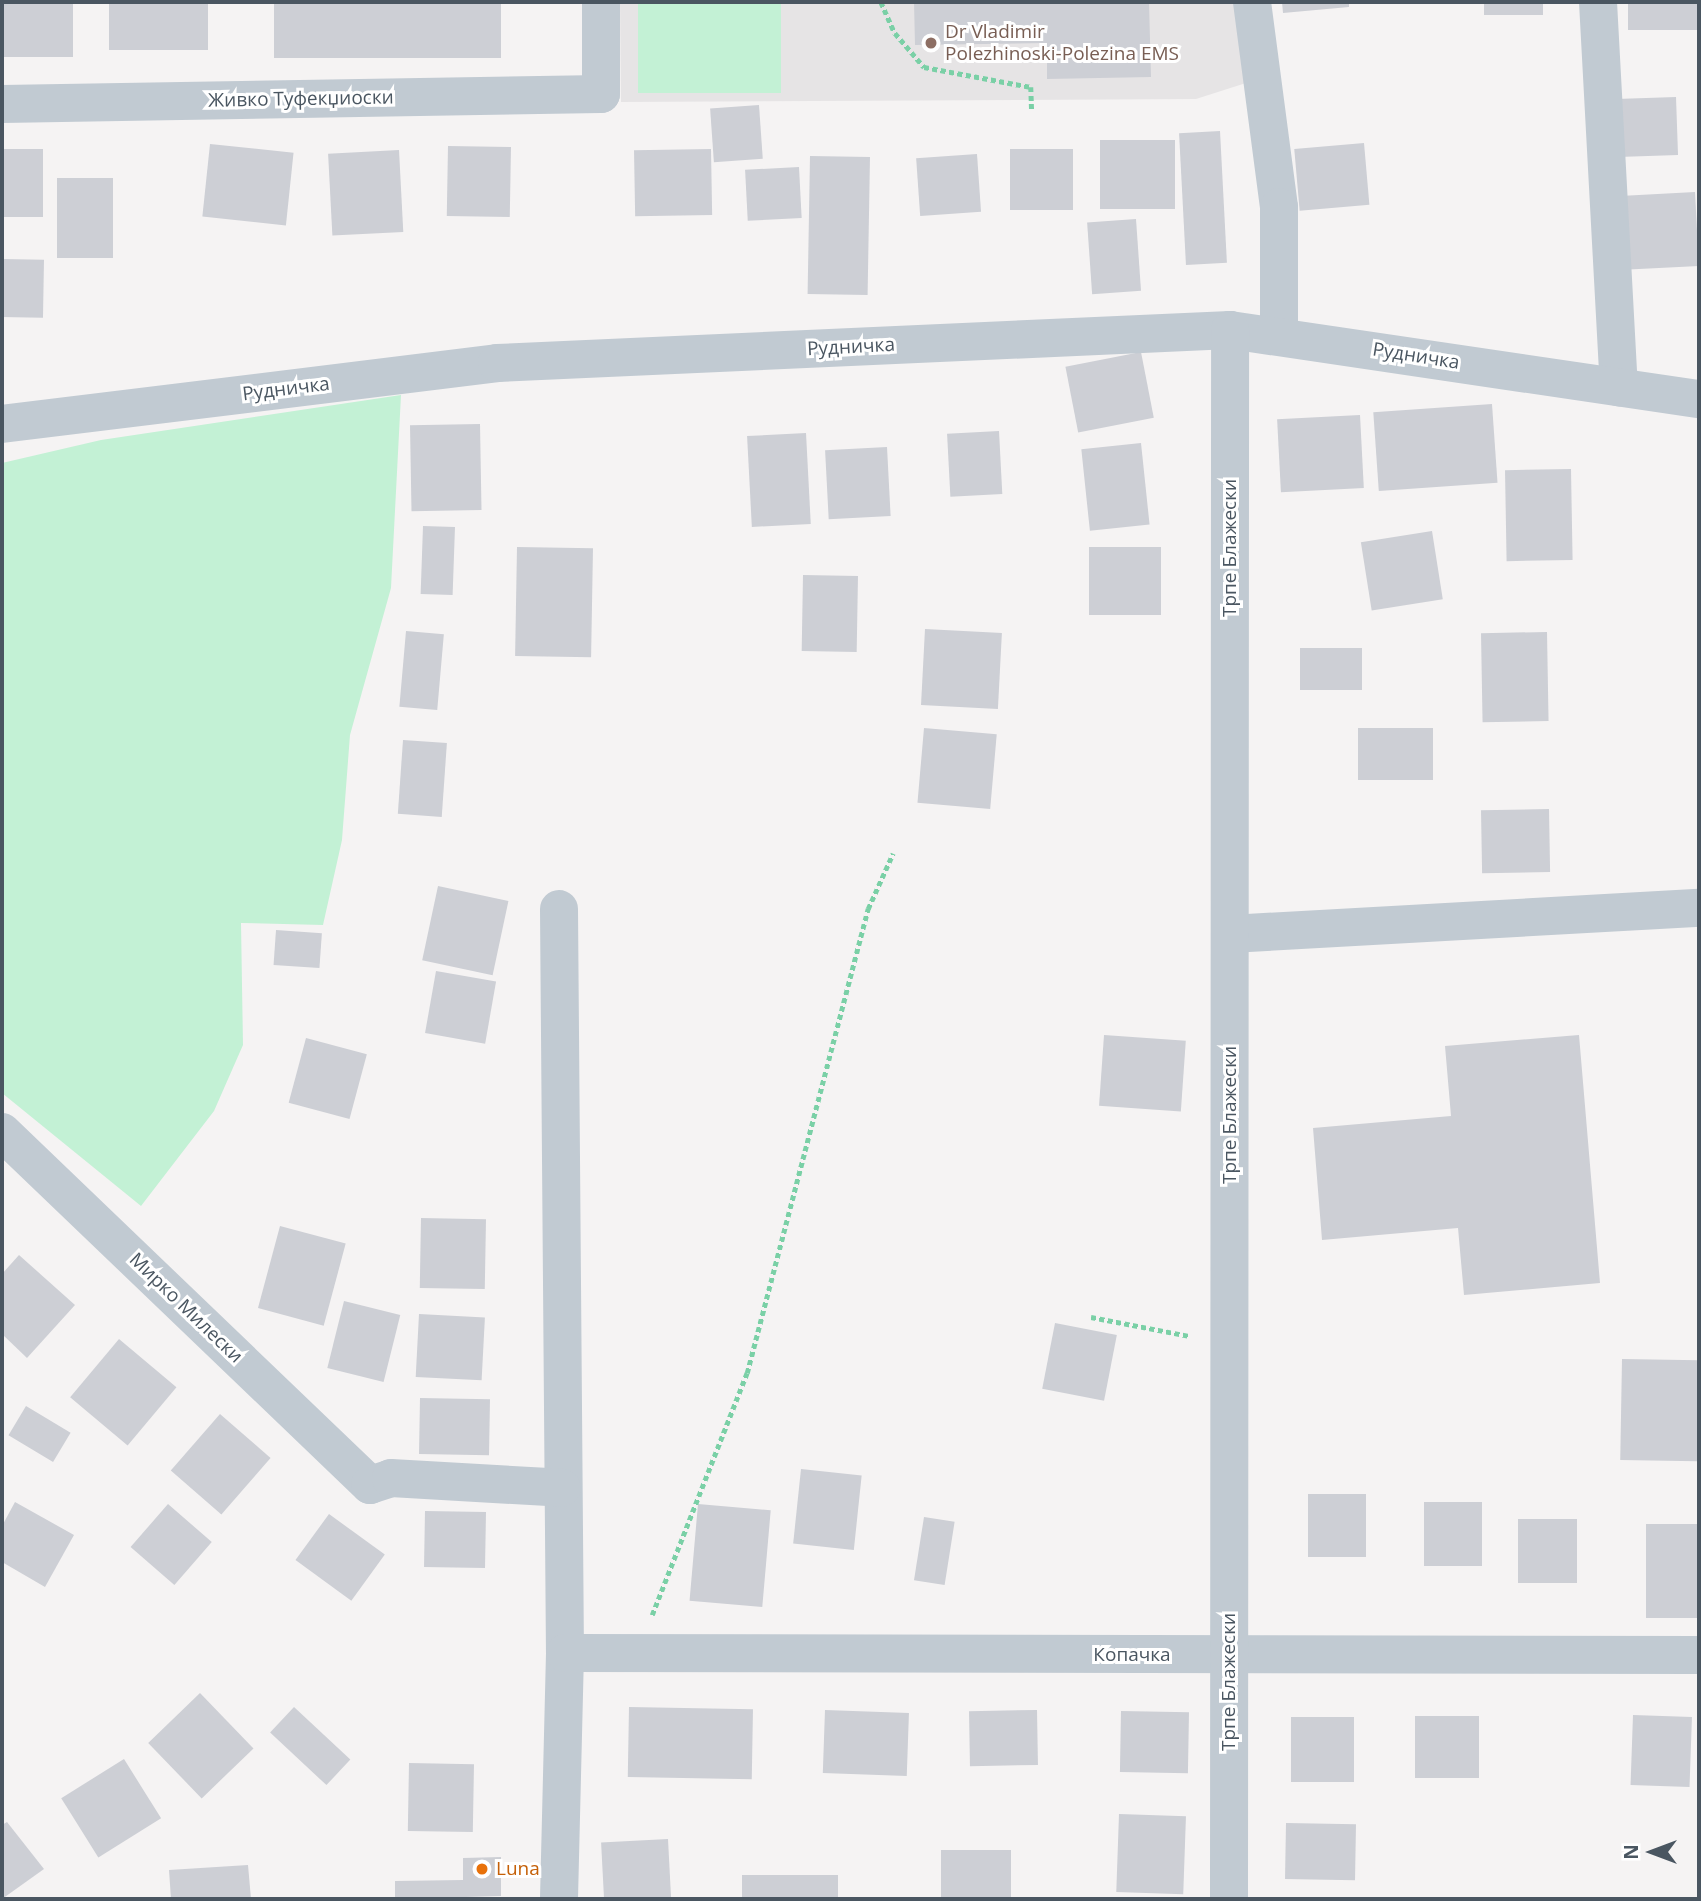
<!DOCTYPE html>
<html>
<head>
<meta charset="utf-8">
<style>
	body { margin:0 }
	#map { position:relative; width:1701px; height:1901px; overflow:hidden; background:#f5f3f3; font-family:"Open Sans",sans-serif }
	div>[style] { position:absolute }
	.education>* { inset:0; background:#e6e4e5 }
	.green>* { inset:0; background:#c3f1d5; transform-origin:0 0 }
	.building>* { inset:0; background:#cdcfd5; transform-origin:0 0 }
	.path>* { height:4.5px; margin-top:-2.25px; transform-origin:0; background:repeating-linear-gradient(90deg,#7ad0a6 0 5px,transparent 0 8.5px) }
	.street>* { height:38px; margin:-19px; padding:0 19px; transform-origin:19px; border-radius:19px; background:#c1cad2 }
	.dots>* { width:19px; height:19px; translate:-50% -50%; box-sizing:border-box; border:4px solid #fff; border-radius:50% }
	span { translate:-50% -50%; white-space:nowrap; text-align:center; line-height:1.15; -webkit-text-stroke:6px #fff; paint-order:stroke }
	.education-label { font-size:19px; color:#785e54 }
	.left { translate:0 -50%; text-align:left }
	.street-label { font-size:19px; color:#4a5661 }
	.food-label { font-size:19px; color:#c56008 }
	.frame { position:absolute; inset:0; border:4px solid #4a5661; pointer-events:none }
	.north { position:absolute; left:1617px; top:1817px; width:70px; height:70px; -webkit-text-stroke:5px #fff; paint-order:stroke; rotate:270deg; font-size:19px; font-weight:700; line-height:28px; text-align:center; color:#4a5661 }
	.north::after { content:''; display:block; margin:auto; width:24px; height:32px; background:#4a5661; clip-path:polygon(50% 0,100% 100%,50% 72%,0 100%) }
</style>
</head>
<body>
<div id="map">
	<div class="education">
		<div style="clip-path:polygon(620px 2px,1236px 2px,1246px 83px,1196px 99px,621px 102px)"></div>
	</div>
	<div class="green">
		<div style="left:638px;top:2px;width:143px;height:91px"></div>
		<div style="clip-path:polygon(401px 395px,391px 588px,350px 735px,342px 840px,323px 925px,241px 923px,243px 1045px,214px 1111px,141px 1206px,2px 1093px,2px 463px,101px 440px)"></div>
	</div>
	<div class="building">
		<div style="left:2px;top:2px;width:71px;height:55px"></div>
		<div style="left:109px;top:2px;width:99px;height:48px"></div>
		<div style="left:274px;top:2px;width:227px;height:56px"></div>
		<div style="clip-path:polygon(914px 2px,1149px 2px,1151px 77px,1047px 79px,1047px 43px,915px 45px)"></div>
		<div style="clip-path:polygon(1282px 2px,1349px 2px,1349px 7px,1283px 13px)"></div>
		<div style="left:1484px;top:2px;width:59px;height:13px"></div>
		<div style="left:1628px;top:2px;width:71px;height:28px"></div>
		<div style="left:1676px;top:97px;width:58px;height:60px;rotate:88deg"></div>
		<div style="left:759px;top:105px;width:54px;height:49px;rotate:86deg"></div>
		<div style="left:1220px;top:131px;width:132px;height:41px;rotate:87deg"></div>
		<div style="left:1175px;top:140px;width:69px;height:75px;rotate:90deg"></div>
		<div style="left:1364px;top:143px;width:62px;height:70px;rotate:85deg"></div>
		<div style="left:210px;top:144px;width:84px;height:73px;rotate:6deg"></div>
		<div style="left:448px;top:146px;width:63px;height:70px;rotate:1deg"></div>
		<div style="left:2px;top:149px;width:41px;height:68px"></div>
		<div style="left:711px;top:149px;width:66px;height:77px;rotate:89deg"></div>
		<div style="left:1010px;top:149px;width:63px;height:61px"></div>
		<div style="left:399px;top:150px;width:82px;height:71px;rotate:87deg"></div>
		<div style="left:977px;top:154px;width:58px;height:61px;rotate:86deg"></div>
		<div style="left:810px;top:156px;width:60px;height:138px;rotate:1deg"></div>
		<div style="left:799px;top:167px;width:51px;height:54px;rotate:87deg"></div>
		<div style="left:57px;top:178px;width:56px;height:80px"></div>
		<div style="left:1695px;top:192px;width:74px;height:75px;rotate:87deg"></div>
		<div style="left:1136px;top:219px;width:72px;height:49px;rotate:86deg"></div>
		<div style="left:2px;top:259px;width:42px;height:58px;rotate:1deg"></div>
		<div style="left:1141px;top:352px;width:67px;height:77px;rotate:79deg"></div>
		<div style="left:1492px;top:404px;width:79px;height:119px;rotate:86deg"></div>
		<div style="left:1360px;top:415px;width:73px;height:83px;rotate:87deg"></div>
		<div style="left:480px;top:424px;width:86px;height:70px;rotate:89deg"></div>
		<div style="left:999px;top:431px;width:63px;height:52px;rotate:87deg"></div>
		<div style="left:806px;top:433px;width:91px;height:59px;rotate:87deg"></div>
		<div style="left:1141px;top:443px;width:82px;height:60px;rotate:84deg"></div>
		<div style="left:887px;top:447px;width:69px;height:62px;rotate:87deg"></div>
		<div style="left:1571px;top:469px;width:91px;height:66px;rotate:89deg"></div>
		<div style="left:423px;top:526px;width:32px;height:68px;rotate:2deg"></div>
		<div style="left:1432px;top:531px;width:69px;height:72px;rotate:81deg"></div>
		<div style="left:517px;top:547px;width:76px;height:109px;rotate:1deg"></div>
		<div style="left:1089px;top:547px;width:72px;height:68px"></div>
		<div style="left:803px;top:575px;width:55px;height:76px;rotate:1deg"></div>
		<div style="left:925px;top:629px;width:77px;height:76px;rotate:3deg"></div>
		<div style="left:406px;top:631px;width:38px;height:76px;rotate:5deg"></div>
		<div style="left:1547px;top:632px;width:89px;height:66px;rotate:89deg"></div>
		<div style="left:1300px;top:648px;width:62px;height:42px"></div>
		<div style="left:924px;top:728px;width:73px;height:75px;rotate:5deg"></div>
		<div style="left:1358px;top:728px;width:75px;height:52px"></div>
		<div style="left:403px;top:740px;width:44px;height:74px;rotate:4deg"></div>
		<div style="left:1549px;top:809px;width:63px;height:68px;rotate:89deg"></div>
		<div style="left:438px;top:886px;width:72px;height:76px;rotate:12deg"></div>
		<div style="left:276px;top:930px;width:46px;height:35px;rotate:4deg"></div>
		<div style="left:436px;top:971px;width:61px;height:63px;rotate:10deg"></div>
		<div style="left:1104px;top:1035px;width:82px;height:71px;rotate:4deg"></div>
		<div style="clip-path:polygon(1579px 1035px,1600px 1283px,1464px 1295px,1458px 1228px,1322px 1240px,1313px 1128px,1451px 1116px,1445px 1046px)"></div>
		<div style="left:306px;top:1038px;width:63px;height:67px;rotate:15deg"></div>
		<div style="left:421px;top:1218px;width:65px;height:70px;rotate:1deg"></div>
		<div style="left:280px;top:1226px;width:68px;height:85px;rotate:15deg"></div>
		<div style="clip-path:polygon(19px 1255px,75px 1305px,27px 1358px,2px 1334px,2px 1274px)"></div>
		<div style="left:344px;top:1301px;width:58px;height:69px;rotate:14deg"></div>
		<div style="left:419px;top:1314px;width:66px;height:63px;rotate:3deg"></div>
		<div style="left:1055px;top:1323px;width:63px;height:67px;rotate:11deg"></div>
		<div style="left:119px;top:1339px;width:75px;height:76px;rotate:40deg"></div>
		<div style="left:1622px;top:1359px;width:77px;height:101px;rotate:1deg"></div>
		<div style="left:420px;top:1398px;width:70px;height:56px;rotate:1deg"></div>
		<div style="left:26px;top:1406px;width:52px;height:34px;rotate:31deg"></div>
		<div style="left:220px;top:1414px;width:67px;height:75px;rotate:41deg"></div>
		<div style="left:801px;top:1469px;width:61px;height:75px;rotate:6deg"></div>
		<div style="left:1308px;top:1494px;width:58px;height:63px"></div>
		<div style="clip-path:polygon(15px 1502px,74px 1535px,45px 1587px,2px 1562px,2px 1526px)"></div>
		<div style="left:1424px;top:1502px;width:58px;height:64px"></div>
		<div style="left:168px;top:1504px;width:58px;height:57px;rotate:41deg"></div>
		<div style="left:698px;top:1504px;width:73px;height:97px;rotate:5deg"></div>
		<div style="left:425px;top:1511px;width:61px;height:56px;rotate:1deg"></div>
		<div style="left:329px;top:1514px;width:69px;height:57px;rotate:36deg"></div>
		<div style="left:924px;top:1517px;width:31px;height:64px;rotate:9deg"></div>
		<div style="left:1518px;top:1519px;width:59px;height:64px"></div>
		<div style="left:1646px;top:1524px;width:53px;height:94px"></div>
		<div style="left:200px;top:1693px;width:77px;height:72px;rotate:46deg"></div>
		<div style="left:294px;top:1707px;width:77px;height:35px;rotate:43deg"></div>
		<div style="left:629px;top:1707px;width:124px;height:70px;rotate:1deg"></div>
		<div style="left:825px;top:1710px;width:84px;height:63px;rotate:2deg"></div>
		<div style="left:1037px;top:1710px;width:55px;height:68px;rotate:89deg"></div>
		<div style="left:1121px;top:1711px;width:68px;height:61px;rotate:1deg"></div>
		<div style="left:1633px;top:1715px;width:59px;height:70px;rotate:2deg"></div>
		<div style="left:1415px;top:1716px;width:64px;height:62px"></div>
		<div style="left:1291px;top:1717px;width:63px;height:65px"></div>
		<div style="left:124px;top:1759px;width:70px;height:74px;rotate:58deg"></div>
		<div style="left:409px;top:1763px;width:65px;height:68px;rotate:1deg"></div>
		<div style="left:1119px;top:1814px;width:67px;height:78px;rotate:2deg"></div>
		<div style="clip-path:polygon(7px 1822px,44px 1869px,2px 1899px,2px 1825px)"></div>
		<div style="left:1286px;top:1823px;width:70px;height:56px;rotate:1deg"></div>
		<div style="left:668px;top:1839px;width:60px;height:67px;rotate:87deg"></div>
		<div style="left:941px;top:1850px;width:70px;height:49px"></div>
		<div style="clip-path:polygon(501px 1857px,501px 1896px,395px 1899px,395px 1881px,463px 1880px,463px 1858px)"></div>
		<div style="clip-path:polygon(248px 1865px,251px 1899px,171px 1899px,169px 1870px)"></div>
		<div style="left:742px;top:1875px;width:96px;height:24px"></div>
	</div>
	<div class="path">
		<div style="left:881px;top:2px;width:34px;rotate:66deg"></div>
		<div style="left:895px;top:33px;width:45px;rotate:49.5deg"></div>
		<div style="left:924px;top:67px;width:109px;rotate:10.6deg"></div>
		<div style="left:1031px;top:87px;width:25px;rotate:88deg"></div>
		<div style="left:1091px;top:1317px;width:101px;rotate:10.9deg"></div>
		<div style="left:652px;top:1615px;width:260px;rotate:-68.6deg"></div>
		<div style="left:747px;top:1373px;width:480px;rotate:-75.4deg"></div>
		<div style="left:868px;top:909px;width:61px;rotate:-65.9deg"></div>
	</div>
	<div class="street">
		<div style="left:1252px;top:2px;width:207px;rotate:82.5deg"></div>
		<div style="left:1279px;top:207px;width:128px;rotate:90deg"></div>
		<div style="left:1598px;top:2px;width:386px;rotate:86.9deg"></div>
		<div style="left:2px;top:104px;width:599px;rotate:-0.96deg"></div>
		<div style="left:601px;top:94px;width:92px;rotate:-90deg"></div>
		<div style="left:2px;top:424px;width:499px;rotate:-7deg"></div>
		<div style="left:497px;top:363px;width:734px;rotate:-2.58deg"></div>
		<div style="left:1230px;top:330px;width:474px;rotate:8.4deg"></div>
		<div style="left:559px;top:909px;width:744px;rotate:89.54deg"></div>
		<div style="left:565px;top:1653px;width:246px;rotate:91.4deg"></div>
		<div style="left:1230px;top:934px;width:470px;rotate:-3.2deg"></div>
		<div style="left:2px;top:1132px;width:510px;rotate:43.81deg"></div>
		<div style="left:370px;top:1485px;width:22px;rotate:-18deg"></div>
		<div style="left:391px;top:1478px;width:171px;rotate:3.3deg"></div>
		<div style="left:565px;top:1653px;width:1134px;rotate:0.1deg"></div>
		<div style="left:1229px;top:1899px;width:1569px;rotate:-89.96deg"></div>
	</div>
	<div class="dots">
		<div style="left:931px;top:43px;background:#8d6e63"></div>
		<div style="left:482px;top:1869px;background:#e8710a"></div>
	</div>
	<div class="education-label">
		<span class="left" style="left:945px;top:43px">Dr Vladimir<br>Polezhinoski-Polezina EMS</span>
	</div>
	<div class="street-label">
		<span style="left:301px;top:99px;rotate:-1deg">Живко Туфекџиоски</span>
		<span style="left:851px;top:347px;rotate:-3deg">Рудничка</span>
		<span style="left:1416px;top:356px;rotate:9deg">Рудничка</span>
		<span style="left:286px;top:389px;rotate:-7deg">Рудничка</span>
		<span style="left:1230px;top:548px;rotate:-90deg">Трпе Блажески</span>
		<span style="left:1230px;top:1115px;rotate:-90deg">Трпе Блажески</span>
		<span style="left:186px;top:1308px;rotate:44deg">Мирко Милески</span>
		<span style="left:1132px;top:1655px">Копачка</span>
		<span style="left:1229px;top:1682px;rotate:-90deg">Трпе Блажески</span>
	</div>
	<div class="food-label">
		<span class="left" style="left:496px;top:1869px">Luna</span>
	</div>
	<div class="frame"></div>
	<div class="north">N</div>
</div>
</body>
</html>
